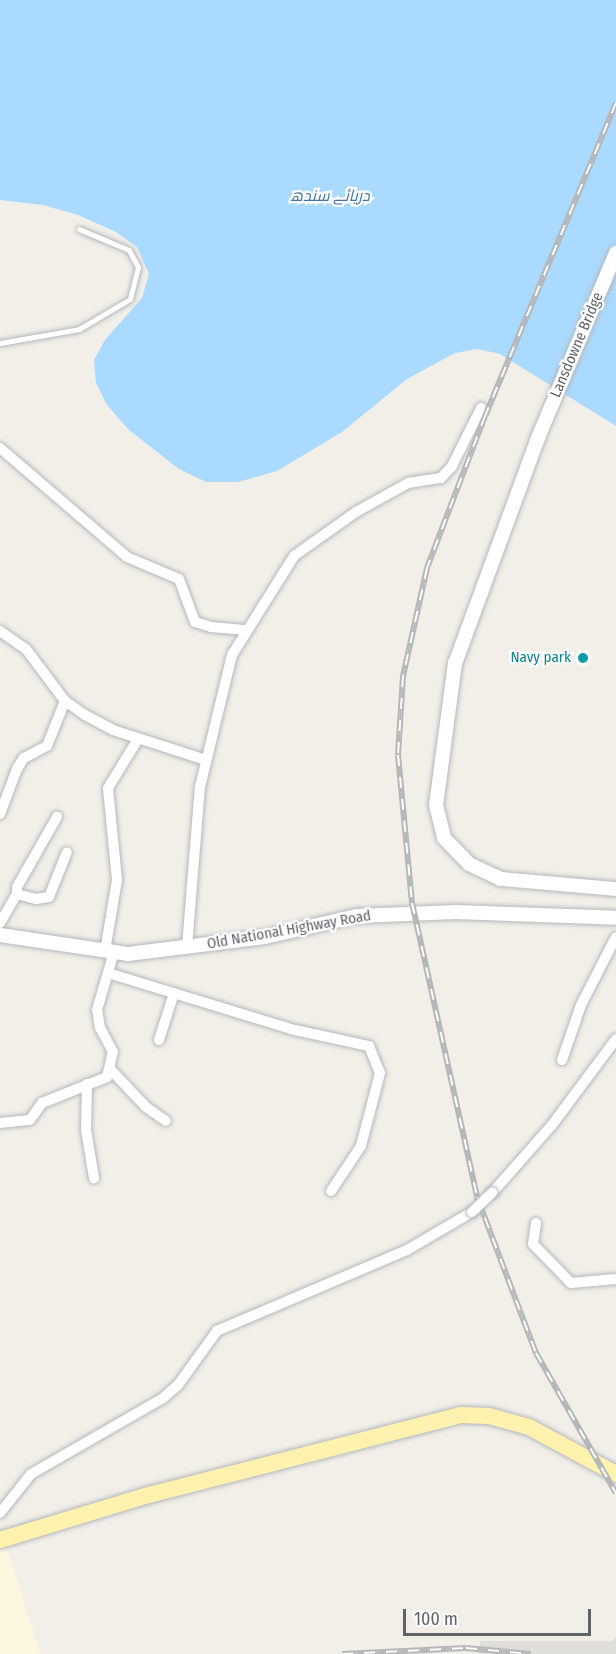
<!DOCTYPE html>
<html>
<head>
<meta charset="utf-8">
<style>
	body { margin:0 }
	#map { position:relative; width:616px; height:1654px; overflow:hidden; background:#f1efe8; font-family:"Fira Sans Condensed",Cairo,sans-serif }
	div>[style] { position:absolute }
	.commercial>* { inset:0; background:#fef7e0 }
	.industrial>* { inset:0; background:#e0deda }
	.water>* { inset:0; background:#aadaff }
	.roads { filter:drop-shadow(0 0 2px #b5b8bc) drop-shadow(0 0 2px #b5b8bc) }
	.service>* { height:5px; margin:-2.5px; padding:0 2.5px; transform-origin:2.5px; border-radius:2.5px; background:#fff }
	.minor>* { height:10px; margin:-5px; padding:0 5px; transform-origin:5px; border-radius:5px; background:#fff }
	.secondary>* { height:14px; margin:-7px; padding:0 7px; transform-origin:7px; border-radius:7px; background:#fff }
	.primary>* { height:16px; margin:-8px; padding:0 8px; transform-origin:8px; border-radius:8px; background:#fff2af }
	.rail>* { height:6px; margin-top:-3px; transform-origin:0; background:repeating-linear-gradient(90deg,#fff 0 11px,#b6b7b8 0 22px); box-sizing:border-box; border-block:2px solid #b6b7b8 }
	.bridges { filter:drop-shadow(0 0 2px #b5b8bc) drop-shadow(0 0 2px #b5b8bc) }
	.minor-bridge>* { height:10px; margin:-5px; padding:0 5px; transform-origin:5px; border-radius:5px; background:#fff }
	.dots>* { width:16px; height:16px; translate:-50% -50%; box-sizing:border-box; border:3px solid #fff; border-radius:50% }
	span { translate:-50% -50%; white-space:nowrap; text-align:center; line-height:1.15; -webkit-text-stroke:4.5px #fff; paint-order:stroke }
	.street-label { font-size:15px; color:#5f6368 }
	.culture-label { font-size:15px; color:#0d838f }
	.right { translate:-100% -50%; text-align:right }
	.water-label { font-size:16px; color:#4174aa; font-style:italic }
	.scale { position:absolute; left:403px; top:1609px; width:188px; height:27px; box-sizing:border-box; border:3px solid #5f6368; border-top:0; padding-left:8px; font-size:18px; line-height:21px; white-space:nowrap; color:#5f6368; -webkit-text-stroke:4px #fff; paint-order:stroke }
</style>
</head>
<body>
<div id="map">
	<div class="commercial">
		<div style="clip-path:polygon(6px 1545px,40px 1654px,0 1654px,0 1546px)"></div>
	</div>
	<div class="industrial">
		<div style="clip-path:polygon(616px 1637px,616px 1654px,479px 1654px,480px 1641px,613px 1641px)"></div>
	</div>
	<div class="water">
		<div style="clip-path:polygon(0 0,616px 0,616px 426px,500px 354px,477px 349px,455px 353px,407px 379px,342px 432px,277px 471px,238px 482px,206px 482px,179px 469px,129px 430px,107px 405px,96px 383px,94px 360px,105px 340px,142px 298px,149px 274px,137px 247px,116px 232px,78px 215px,43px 205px,0 200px)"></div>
	</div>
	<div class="roads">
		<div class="service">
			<div style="left:0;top:343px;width:80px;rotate:-10deg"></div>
			<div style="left:79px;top:329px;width:59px;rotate:-30.5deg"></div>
			<div style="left:130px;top:299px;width:33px;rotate:-76deg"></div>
			<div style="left:138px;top:267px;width:19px;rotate:-118deg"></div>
			<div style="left:129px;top:250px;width:54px;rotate:-157.2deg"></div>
		</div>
		<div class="minor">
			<div style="left:0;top:448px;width:167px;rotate:40.6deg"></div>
			<div style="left:127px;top:557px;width:56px;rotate:22.9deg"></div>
			<div style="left:179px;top:579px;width:46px;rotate:69.6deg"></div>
			<div style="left:195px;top:622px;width:17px;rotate:17deg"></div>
			<div style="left:211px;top:627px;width:36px;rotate:5deg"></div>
			<div style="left:0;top:631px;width:32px;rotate:35deg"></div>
			<div style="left:26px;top:649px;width:65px;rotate:53.1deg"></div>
			<div style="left:65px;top:701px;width:24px;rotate:35deg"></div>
			<div style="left:85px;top:715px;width:32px;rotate:28deg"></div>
			<div style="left:113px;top:730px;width:98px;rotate:17.9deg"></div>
			<div style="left:0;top:814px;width:48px;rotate:-69.3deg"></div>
			<div style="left:17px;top:769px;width:13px;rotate:-58deg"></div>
			<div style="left:24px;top:758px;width:26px;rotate:-28deg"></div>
			<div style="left:47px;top:746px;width:48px;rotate:-68.2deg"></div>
			<div style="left:17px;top:894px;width:7px;rotate:-90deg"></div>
			<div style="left:17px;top:887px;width:81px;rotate:-60.3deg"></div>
			<div style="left:0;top:923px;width:34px;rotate:-60deg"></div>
			<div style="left:17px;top:894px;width:20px;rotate:15deg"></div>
			<div style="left:36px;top:899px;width:13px;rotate:-9deg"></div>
			<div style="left:49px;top:897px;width:48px;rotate:-68.2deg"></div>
			<div style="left:187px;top:947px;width:161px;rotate:-85.4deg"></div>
			<div style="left:200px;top:787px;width:136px;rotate:-76.4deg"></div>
			<div style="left:232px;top:655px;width:117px;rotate:-57.9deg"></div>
			<div style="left:294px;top:556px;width:76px;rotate:-35.4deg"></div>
			<div style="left:356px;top:512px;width:60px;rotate:-29.1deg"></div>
			<div style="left:408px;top:483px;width:33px;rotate:-9deg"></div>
			<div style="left:441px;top:478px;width:16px;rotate:-47deg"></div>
			<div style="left:452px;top:466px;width:65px;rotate:-63.4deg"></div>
			<div style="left:105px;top:951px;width:72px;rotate:-80.4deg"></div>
			<div style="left:117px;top:880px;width:92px;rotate:-95.6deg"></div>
			<div style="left:108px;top:788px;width:57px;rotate:-58.5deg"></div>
			<div style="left:108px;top:973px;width:195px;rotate:17deg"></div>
			<div style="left:295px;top:1030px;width:76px;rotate:12.2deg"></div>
			<div style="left:369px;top:1046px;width:29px;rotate:68deg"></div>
			<div style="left:380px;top:1073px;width:75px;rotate:104.6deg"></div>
			<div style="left:361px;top:1146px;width:54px;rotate:123.7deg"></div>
			<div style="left:159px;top:1040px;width:49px;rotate:-72.3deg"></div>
			<div style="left:562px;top:1060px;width:58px;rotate:-70.9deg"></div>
			<div style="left:581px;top:1005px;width:76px;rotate:-62.8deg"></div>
			<div style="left:110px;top:1069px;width:52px;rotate:46.5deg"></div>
			<div style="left:146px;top:1107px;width:24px;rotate:35deg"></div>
			<div style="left:87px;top:1084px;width:46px;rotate:91.2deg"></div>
			<div style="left:86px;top:1130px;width:49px;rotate:80.5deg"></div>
			<div style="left:0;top:1123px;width:30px;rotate:-6deg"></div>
			<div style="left:30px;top:1120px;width:21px;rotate:-55deg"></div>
			<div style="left:42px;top:1103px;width:70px;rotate:-21.8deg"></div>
			<div style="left:107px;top:1077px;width:26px;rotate:-77deg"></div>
			<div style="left:113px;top:1052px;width:27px;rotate:-118deg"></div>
			<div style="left:100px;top:1028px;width:18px;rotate:-99deg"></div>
			<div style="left:97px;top:1010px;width:60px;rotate:-73.7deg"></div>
			<div style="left:492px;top:1193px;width:91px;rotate:-48.6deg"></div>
			<div style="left:552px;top:1125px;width:107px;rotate:-53.3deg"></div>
			<div style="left:536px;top:1223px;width:21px;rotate:98deg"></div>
			<div style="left:533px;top:1244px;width:54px;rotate:45.7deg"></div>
			<div style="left:571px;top:1283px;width:45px;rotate:-5.1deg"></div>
			<div style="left:0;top:1513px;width:50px;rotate:-51.5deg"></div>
			<div style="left:31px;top:1474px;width:152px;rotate:-29.9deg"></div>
			<div style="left:163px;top:1398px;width:20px;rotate:-41deg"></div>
			<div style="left:178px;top:1385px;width:67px;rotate:-54.2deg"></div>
			<div style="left:217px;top:1331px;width:207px;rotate:-23.1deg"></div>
			<div style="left:407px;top:1250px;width:75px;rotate:-30.3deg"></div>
		</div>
		<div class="secondary">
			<div style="left:616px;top:253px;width:201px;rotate:112.9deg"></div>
			<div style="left:538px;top:438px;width:240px;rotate:110.2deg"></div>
			<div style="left:455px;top:663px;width:143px;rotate:97.6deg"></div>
			<div style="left:436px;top:805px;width:34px;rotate:76deg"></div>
			<div style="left:444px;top:838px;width:36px;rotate:46deg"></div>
			<div style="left:469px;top:864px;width:35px;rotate:25deg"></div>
			<div style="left:501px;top:879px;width:115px;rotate:5deg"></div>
			<div style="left:0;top:935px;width:129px;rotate:8.4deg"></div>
			<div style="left:128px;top:954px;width:138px;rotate:-7.1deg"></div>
			<div style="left:265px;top:937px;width:94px;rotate:-12.9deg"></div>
			<div style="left:357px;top:916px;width:99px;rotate:-2.3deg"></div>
			<div style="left:456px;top:912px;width:160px;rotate:2.1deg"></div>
		</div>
		<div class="primary">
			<div style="left:0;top:1540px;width:152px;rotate:-16.9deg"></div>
			<div style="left:145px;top:1496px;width:325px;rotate:-14.4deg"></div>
			<div style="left:460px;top:1415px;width:29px;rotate:2deg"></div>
			<div style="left:489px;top:1416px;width:41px;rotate:15.4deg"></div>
			<div style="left:529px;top:1427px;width:99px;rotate:28.4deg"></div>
		</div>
	</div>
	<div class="rail">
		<div style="left:616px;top:103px;width:339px;rotate:112.7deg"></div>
		<div style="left:485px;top:416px;width:163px;rotate:110.9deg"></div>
		<div style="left:427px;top:568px;width:111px;rotate:102.5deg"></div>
		<div style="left:403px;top:676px;width:79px;rotate:93.6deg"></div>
		<div style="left:398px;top:755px;width:149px;rotate:84.6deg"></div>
		<div style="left:412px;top:903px;width:301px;rotate:77.5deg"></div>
		<div style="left:477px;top:1197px;width:167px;rotate:69.3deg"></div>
		<div style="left:536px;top:1353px;width:161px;rotate:60.3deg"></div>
		<div style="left:342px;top:1654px;width:124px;rotate:-2.8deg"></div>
		<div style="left:466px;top:1648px;width:65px;rotate:5.3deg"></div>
	</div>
	<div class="bridges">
		<div class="minor-bridge">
			<div style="left:472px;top:1212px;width:28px;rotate:-44deg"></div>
		</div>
	</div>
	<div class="dots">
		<div style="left:583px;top:658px;background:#0f9aa8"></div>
	</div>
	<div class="street-label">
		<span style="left:577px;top:345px;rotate:-67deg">Lansdowne Bridge</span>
		<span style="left:289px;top:930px;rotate:-10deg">Old National Highway Road</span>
	</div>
	<div class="culture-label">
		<span class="right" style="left:571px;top:658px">Navy park</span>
	</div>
	<div class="water-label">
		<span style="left:330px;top:196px">دریائے سندھ</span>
	</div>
	<div class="scale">100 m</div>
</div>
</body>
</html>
